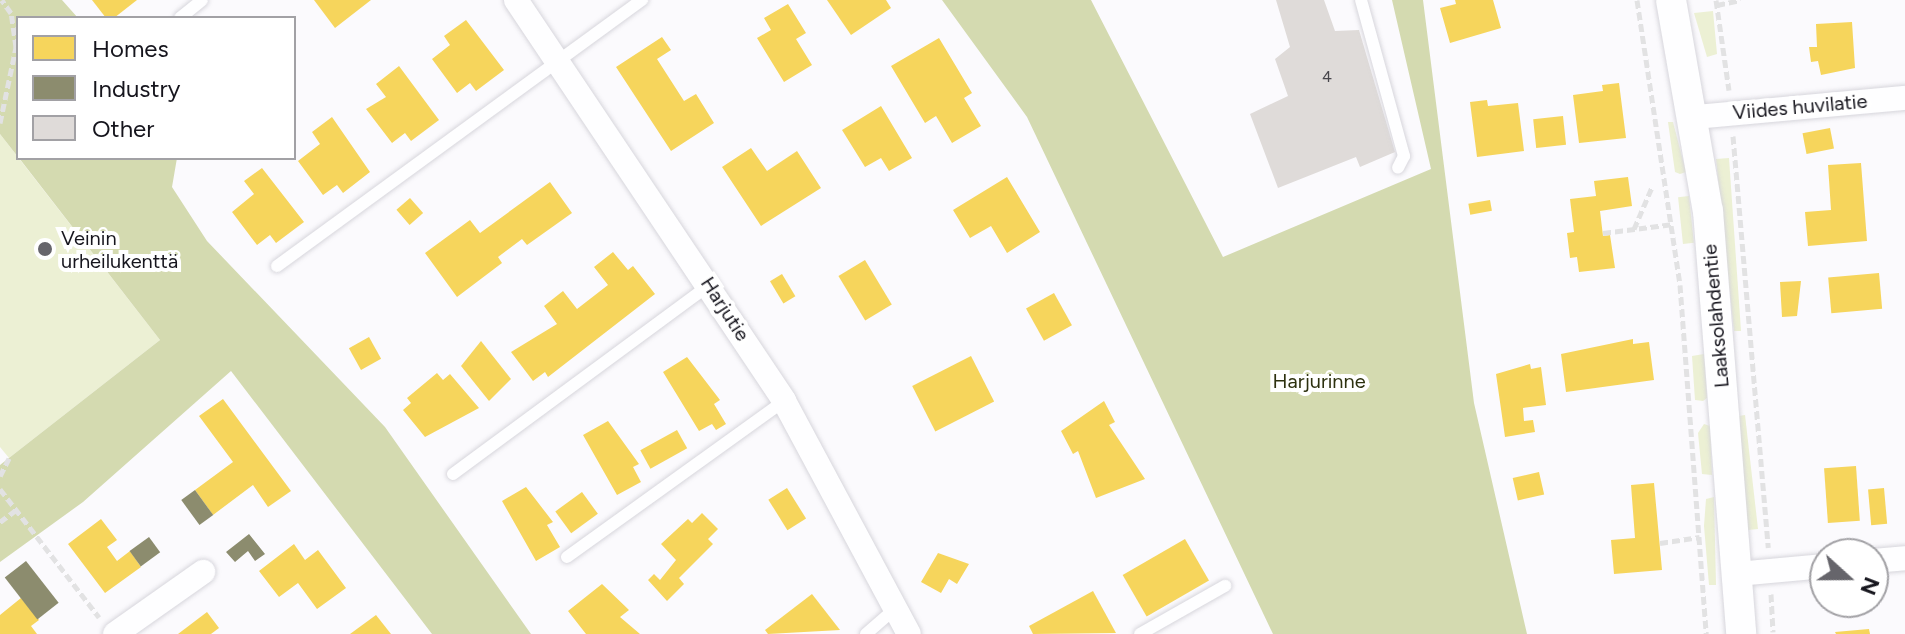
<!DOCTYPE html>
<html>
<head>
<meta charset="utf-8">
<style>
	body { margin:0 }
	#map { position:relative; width:1905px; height:634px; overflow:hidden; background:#fbfafd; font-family:Figtree,sans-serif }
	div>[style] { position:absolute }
	.green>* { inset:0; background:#ecf0d4; transform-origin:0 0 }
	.forest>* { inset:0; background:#d4dab0 }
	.homes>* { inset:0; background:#f6d55c; transform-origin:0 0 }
	.industry>* { inset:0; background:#8c8c6e; transform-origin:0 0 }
	.building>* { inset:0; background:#dfdbd9 }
	.path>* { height:5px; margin-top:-2.5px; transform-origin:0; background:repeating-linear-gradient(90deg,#e2e2e3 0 8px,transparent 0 12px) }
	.roads { filter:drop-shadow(0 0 2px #d7d6dc) drop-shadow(0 0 2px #d7d6dc) }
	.service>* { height:12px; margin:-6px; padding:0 6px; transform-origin:6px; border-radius:6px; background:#fefeff }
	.minor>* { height:24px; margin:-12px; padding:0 12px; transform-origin:12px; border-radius:12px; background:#fefeff }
	.tertiary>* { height:30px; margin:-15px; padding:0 15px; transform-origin:15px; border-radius:15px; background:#fefeff }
	.dots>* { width:22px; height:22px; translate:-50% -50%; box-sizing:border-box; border:4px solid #fff; border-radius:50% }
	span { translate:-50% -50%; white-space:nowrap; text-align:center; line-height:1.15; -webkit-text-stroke:8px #fff; paint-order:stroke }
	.number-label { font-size:16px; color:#48464c }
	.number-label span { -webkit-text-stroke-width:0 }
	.street-label { font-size:20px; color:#16151d }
	.poi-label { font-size:20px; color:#16151d }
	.left { translate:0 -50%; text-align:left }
	.park-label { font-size:20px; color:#2d310f }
	.legend { position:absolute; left:16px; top:16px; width:280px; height:144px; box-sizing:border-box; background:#fff; border:2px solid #a2a1a5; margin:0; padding:10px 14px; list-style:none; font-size:24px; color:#16151d }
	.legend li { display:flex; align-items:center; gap:16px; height:40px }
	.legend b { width:40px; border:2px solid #a2a1a5 }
	.north { position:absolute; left:1809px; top:538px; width:80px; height:80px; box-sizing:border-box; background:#fff; border:2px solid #a2a1a5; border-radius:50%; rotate:111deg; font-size:22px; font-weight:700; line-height:32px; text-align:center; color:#16151d }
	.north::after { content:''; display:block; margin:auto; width:28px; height:36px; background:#66656b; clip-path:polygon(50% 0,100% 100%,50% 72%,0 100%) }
</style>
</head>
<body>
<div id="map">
	<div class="green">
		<div style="clip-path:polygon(1713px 11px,1717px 54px,1707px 57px,1694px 13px)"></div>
		<div style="clip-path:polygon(1668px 122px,1673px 122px,1686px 172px,1680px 174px,1675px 172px)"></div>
		<div style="clip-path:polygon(0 134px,160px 340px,9px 458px,0 447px)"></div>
		<div style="clip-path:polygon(1729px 158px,1741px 331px,1734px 331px,1716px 159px)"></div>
		<div style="left:1689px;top:196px;width:47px;height:11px;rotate:84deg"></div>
		<div style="clip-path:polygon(1704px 354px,1707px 398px,1703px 401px,1695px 400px,1692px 356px)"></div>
		<div style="clip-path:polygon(1745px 415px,1758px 529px,1748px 530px,1739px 416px)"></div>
		<div style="clip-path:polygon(1704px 424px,1710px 426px,1712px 475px,1702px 474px,1698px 433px)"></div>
		<div style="clip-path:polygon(1714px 497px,1716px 585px,1709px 585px,1704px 526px,1706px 499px)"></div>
	</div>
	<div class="forest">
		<div style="clip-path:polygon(0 0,62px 0,78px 18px,18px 18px,18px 157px,0 134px)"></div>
		<div style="clip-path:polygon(942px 0,1091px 0,1223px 257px,1431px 169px,1392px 0,1423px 0,1474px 403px,1527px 634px,1273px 634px,1027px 117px)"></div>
		<div style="clip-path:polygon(19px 158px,177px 158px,172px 187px,207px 241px,385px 427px,531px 634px,432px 634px,231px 371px,83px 502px,0 562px,0 465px,160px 340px)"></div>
	</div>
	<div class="homes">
		<div style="clip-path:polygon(92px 0,137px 0,114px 18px,106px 18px)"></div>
		<div style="clip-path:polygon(314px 0,371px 0,335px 28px)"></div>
		<div style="clip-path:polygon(827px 0,886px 0,891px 8px,851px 35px)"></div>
		<div style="clip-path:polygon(1455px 0,1493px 0,1501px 28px,1450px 43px,1440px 8px,1456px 4px)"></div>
		<div style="clip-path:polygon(788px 4px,806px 33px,796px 39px,812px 65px,784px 82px,757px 38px,771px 30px,764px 18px)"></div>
		<div style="clip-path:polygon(466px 20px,504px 70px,476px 91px,470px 83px,457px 93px,432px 59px,450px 45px,444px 36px)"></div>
		<div style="clip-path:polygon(1852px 22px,1855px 68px,1821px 75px,1818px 61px,1811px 62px,1809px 47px,1817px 47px,1816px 24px)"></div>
		<div style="clip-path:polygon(662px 37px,671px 50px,657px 59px,684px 101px,696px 94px,714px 123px,671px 151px,616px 67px)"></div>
		<div style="clip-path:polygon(939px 38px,972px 93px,964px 98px,981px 126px,952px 143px,936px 116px,925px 123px,891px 66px)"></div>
		<div style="clip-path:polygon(399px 66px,439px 120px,411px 141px,405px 133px,392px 143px,366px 109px,386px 97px,376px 84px)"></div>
		<div style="clip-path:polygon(1619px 83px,1626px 138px,1579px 143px,1573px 95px,1603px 91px,1602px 85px)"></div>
		<div style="clip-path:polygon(1487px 100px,1488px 106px,1518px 103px,1524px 151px,1477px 157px,1470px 102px)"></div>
		<div style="clip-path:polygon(881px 106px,912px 158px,889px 171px,881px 158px,865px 167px,842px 130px)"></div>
		<div style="left:1563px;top:116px;width:29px;height:30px;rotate:84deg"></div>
		<div style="clip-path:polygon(332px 117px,370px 172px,343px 193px,337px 185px,323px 195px,298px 161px,320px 144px,312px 132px)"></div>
		<div style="left:1830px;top:128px;width:21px;height:28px;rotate:79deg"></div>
		<div style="clip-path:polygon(751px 148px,767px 171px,797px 151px,821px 188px,761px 226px,722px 167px)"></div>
		<div style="clip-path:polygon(1861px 163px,1867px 241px,1808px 246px,1805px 212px,1831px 210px,1828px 165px)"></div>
		<div style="clip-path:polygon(262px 168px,304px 222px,276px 243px,270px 235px,257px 245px,232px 212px,254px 194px,244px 181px)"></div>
		<div style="clip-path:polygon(1007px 177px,1040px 232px,1007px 253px,991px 226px,970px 238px,953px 210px)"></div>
		<div style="clip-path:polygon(1628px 177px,1632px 206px,1600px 211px,1603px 236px,1610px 235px,1615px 268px,1579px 272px,1577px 257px,1570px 258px,1567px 233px,1574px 232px,1570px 199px,1596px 196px,1594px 181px)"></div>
		<div style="clip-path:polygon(550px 182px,572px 213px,527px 245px,522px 239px,498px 257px,502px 263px,457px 297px,425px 253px,470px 220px,480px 233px)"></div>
		<div style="left:410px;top:198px;width:20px;height:18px;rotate:49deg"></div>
		<div style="left:1490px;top:200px;width:11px;height:22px;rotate:80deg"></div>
		<div style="clip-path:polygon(613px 252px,628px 270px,633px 266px,655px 294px,548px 377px,545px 372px,533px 381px,511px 352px,557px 324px,544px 306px,563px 291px,577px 309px,608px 285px,594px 267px)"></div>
		<div style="left:865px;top:260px;width:52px;height:31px;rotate:59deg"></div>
		<div style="left:1879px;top:273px;width:36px;height:51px;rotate:85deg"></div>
		<div style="left:782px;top:274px;width:26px;height:14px;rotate:59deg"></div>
		<div style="clip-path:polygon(1801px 281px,1797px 316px,1782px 317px,1780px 282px)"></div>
		<div style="left:1054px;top:293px;width:37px;height:32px;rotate:61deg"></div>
		<div style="left:369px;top:337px;width:25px;height:23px;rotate:61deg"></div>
		<div style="clip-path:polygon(1633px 339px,1633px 344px,1649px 342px,1654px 380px,1566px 392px,1561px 354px)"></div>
		<div style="clip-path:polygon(481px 341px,511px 379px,489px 401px,461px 366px)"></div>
		<div style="left:971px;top:356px;width:51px;height:66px;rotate:63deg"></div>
		<div style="clip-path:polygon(687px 357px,720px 400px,714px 404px,726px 424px,716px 430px,712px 424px,699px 431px,663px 372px)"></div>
		<div style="clip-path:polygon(1530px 364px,1531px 369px,1541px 367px,1546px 405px,1523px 408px,1524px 421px,1533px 420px,1535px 432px,1505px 437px,1496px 374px)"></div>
		<div style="clip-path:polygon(437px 373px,443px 380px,450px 374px,479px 408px,425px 437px,403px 410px,411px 403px,407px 398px)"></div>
		<div style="clip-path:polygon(223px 399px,291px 491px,268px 507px,253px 485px,213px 515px,195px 490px,233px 462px,199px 416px)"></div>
		<div style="clip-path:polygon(1104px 401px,1115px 422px,1109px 425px,1145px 479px,1096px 498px,1078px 451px,1073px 454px,1061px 431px)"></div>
		<div style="clip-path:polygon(608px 421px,639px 464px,633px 467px,641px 482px,617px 495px,583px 435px)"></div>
		<div style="left:677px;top:430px;width:21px;height:42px;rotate:61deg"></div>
		<div style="left:1856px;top:466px;width:55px;height:32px;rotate:86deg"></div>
		<div style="left:1539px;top:472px;width:23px;height:27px;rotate:77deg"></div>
		<div style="clip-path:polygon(1654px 483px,1662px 570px,1614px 574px,1611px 540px,1635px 538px,1631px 485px)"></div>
		<div style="clip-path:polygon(526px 487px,553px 522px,547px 525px,560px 547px,536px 561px,502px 501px)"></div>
		<div style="left:787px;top:488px;width:36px;height:22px;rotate:58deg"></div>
		<div style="left:1884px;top:488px;width:36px;height:16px;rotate:85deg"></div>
		<div style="left:582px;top:492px;width:27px;height:33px;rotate:54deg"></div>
		<div style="clip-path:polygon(702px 513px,718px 529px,708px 539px,713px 544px,679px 578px,684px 584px,667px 601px,648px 580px,654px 574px,660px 580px,676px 560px,661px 544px,688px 519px,692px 523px)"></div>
		<div style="clip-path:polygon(101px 519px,117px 540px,107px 547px,117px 561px,130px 551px,141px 567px,105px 593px,68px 544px)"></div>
		<div style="left:1185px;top:539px;width:48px;height:72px;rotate:60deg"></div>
		<div style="clip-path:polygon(294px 544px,305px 560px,318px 550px,346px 588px,317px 609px,298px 583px,279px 597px,259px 571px)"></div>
		<div style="clip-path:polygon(938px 553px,969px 564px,957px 584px,949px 579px,941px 593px,921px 582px)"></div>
		<div style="clip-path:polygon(602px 584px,629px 610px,620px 617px,640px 634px,586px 634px,568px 611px)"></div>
		<div style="clip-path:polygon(1093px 591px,1116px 633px,1033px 634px,1029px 626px)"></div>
		<div style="clip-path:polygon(812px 594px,840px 630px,768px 634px,765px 630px)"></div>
		<div style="clip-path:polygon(21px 598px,39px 620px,31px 626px,37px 634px,0 634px,0 615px)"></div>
		<div style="clip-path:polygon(207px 612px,219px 628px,211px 634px,178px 634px)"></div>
		<div style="clip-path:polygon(376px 615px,391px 634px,350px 634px)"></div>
		<div style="clip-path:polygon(1869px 629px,1870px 634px,1836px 634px,1835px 632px)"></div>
	</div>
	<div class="industry">
		<div style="left:195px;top:490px;width:31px;height:17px;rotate:54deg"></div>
		<div style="clip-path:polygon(249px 534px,265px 554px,255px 561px,248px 551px,235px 562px,226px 552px)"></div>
		<div style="left:149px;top:537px;width:19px;height:24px;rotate:54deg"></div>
		<div style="left:26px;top:561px;width:53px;height:27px;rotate:52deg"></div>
	</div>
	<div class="building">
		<div style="clip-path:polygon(1276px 0,1324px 0,1335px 31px,1359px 30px,1395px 152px,1360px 167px,1356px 157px,1278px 188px,1250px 114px,1288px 96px,1275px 59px,1290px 47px)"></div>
	</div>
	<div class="path">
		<div style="left:1637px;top:0;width:288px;rotate:81.4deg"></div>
		<div style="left:1680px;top:285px;width:350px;rotate:85.7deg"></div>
		<div style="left:1716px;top:0;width:91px;rotate:81.8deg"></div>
		<div style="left:1717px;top:5px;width:24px;rotate:-12deg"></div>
		<div style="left:0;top:123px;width:78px;rotate:-78.1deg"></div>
		<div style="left:16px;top:47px;width:34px;rotate:-98deg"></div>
		<div style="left:11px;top:13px;width:16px;rotate:-125deg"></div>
		<div style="left:1733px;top:136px;width:413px;rotate:85.1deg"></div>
		<div style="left:1634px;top:229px;width:46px;rotate:-66.8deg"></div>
		<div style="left:1603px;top:233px;width:71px;rotate:-7.3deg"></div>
		<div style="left:0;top:476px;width:20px;rotate:-63deg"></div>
		<div style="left:0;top:489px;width:162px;rotate:52.3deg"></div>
		<div style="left:0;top:522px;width:20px;rotate:-37deg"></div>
		<div style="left:1660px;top:543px;width:40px;rotate:-8.5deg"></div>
		<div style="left:1771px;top:594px;width:38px;rotate:87deg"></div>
	</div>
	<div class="roads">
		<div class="service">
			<div style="left:1361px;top:0;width:162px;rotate:74.6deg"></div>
			<div style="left:1404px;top:156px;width:13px;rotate:117deg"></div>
			<div style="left:180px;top:18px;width:28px;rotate:-39deg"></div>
			<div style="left:277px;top:266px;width:452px;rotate:-36.1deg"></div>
			<div style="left:453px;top:474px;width:318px;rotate:-36.4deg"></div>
			<div style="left:567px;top:557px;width:267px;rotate:-35.7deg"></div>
			<div style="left:866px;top:634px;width:38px;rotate:-41deg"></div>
			<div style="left:1140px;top:634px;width:98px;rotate:-29.5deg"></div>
		</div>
		<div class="minor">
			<div style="left:516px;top:0;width:482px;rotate:56.2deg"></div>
			<div style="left:784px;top:401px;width:264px;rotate:61.8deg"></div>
			<div style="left:1695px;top:117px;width:211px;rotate:-5.2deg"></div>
			<div style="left:1873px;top:561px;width:32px;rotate:-5deg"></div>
			<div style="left:1737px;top:574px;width:88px;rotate:-5.2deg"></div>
			<div style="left:115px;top:634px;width:108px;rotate:-35.2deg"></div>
		</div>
		<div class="tertiary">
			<div style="left:1671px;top:0;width:214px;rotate:80.1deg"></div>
			<div style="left:1708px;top:211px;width:424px;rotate:85.5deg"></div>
		</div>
	</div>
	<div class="dots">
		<div style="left:45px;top:249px;background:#66656b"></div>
	</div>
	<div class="number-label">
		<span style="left:1327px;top:77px">4</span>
	</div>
	<div class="street-label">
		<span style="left:1800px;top:107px;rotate:-5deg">Viides huvilatie</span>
		<span style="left:725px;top:309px;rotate:57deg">Harjutie</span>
		<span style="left:1716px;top:316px;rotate:-95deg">Laaksolahdentie</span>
	</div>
	<div class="poi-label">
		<span class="left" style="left:61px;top:250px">Veinin<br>urheilukenttä</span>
	</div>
	<div class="park-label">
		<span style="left:1319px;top:381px">Harjurinne</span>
	</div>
	<ul class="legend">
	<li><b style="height:22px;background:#f6d55c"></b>Homes</li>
	<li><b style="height:22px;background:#8c8c6e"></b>Industry</li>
	<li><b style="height:22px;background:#dfdbd9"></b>Other</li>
	</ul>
	<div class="north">N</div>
</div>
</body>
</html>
